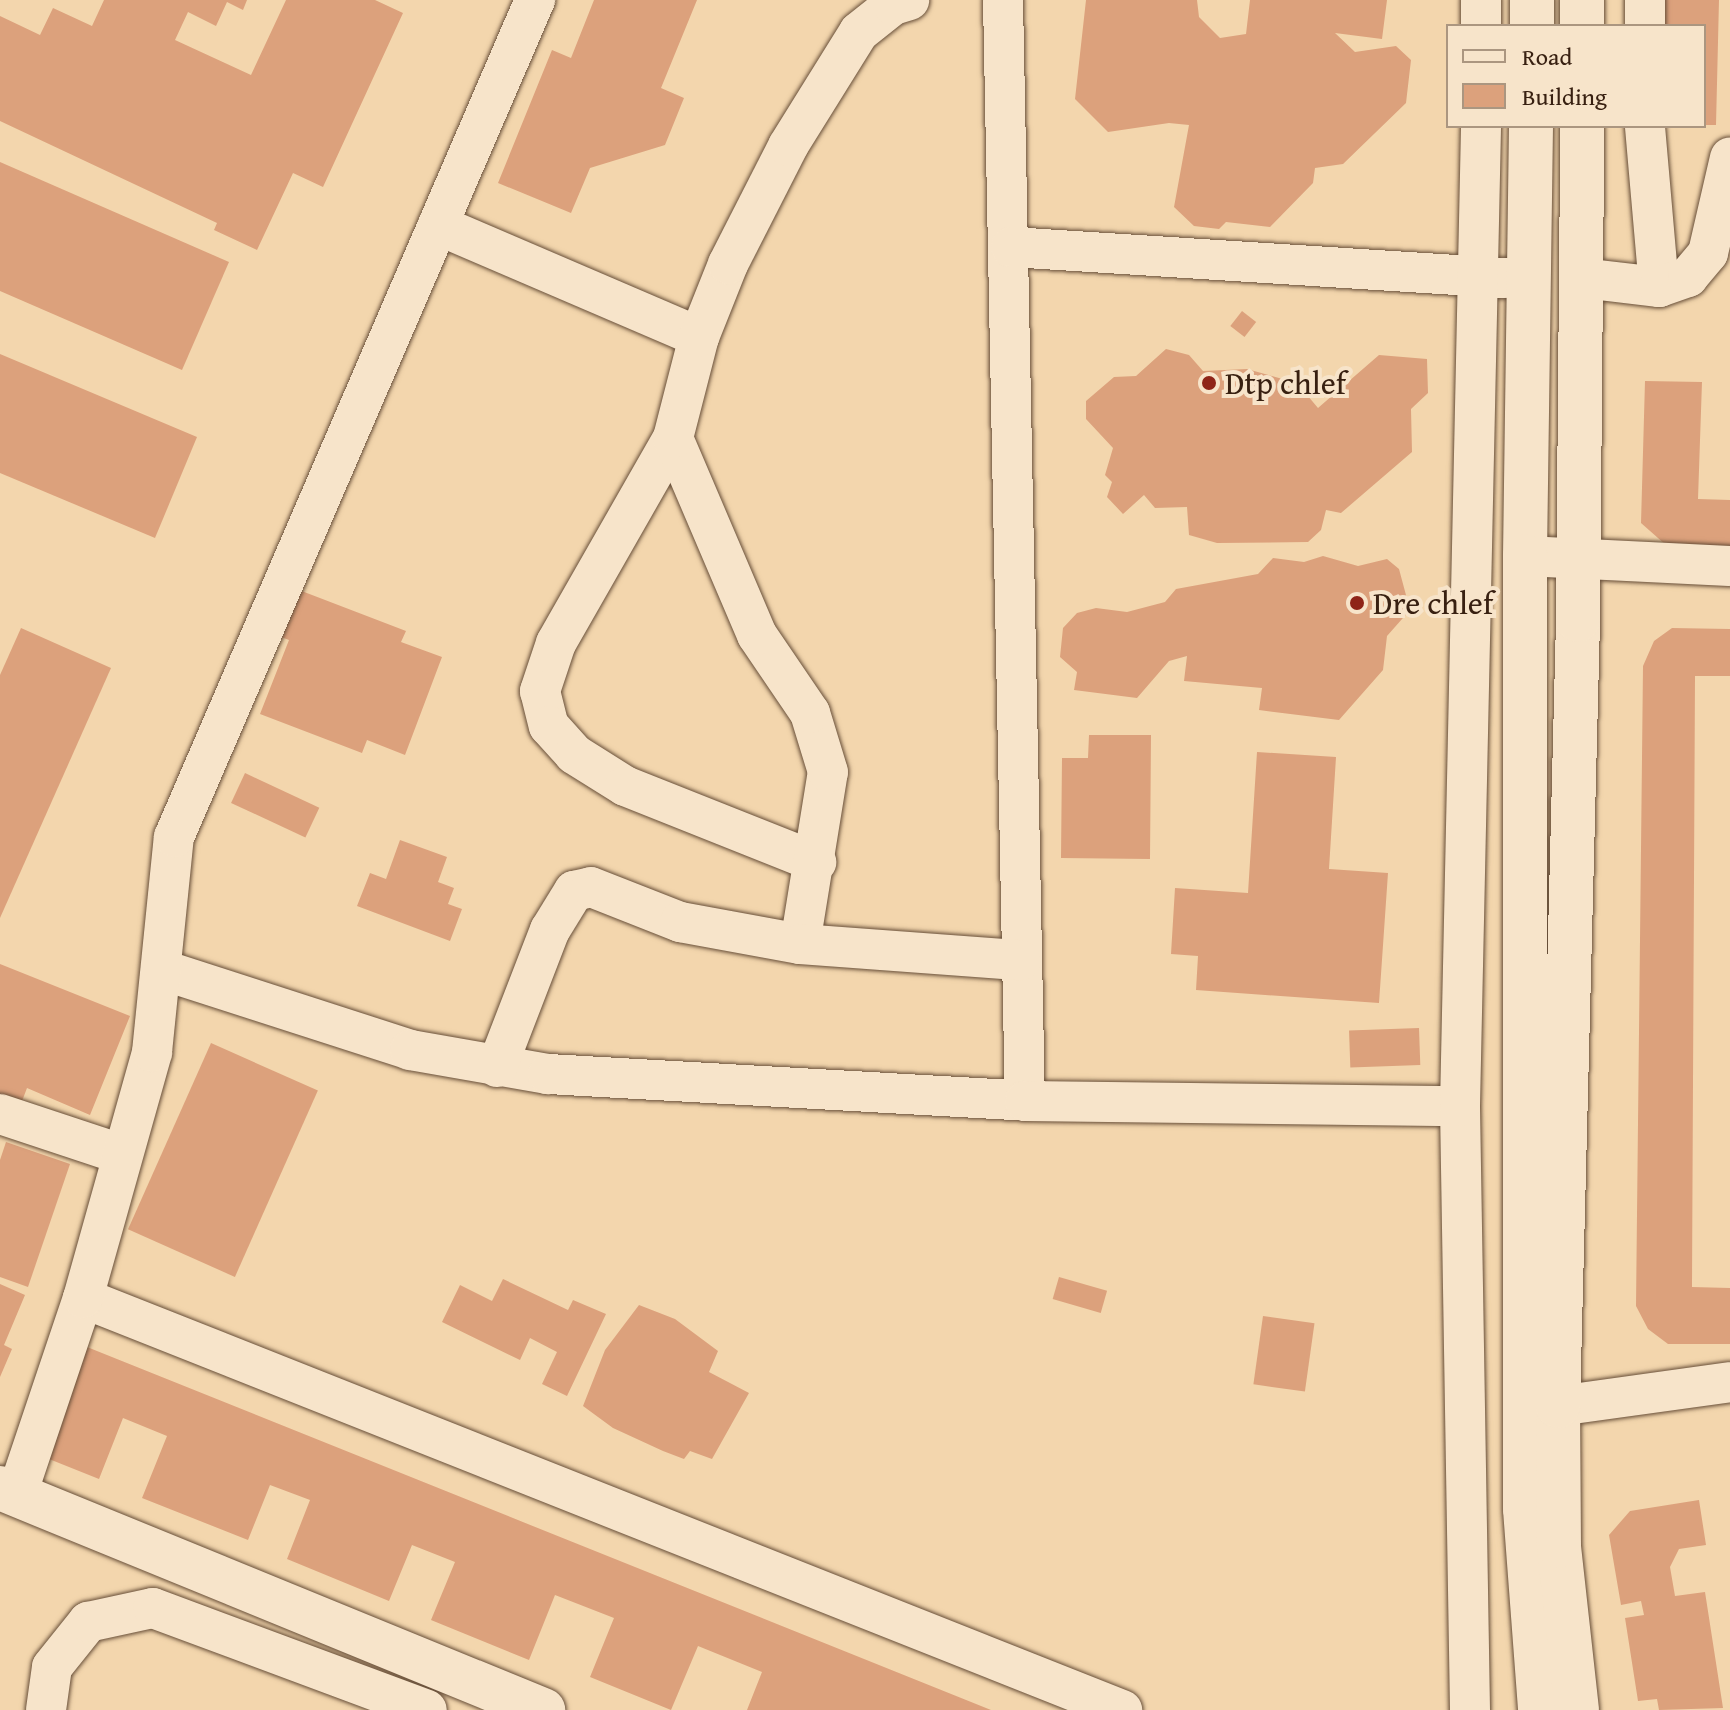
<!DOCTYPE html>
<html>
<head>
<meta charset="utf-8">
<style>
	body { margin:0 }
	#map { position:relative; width:1730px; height:1710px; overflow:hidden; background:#f3d6ad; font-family:"Gentium Book Plus",serif }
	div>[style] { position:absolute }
	.building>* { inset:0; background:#dca17c; transform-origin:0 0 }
	.roads { filter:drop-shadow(0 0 2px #674e38) drop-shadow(0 0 2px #674e38) }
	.street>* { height:40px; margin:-20px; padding:0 20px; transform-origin:20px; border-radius:20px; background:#f7e4ca }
	.secondary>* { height:44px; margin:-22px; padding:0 22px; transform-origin:22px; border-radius:22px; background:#f7e4ca }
	.dots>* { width:22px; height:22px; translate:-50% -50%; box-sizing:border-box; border:4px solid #f7e4ca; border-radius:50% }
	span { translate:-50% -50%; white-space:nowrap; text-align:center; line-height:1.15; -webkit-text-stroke:8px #f7e4ca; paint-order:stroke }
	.poi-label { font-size:32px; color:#382011 }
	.left { translate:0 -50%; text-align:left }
	.legend { position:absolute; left:1446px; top:24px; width:260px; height:104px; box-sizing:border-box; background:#f7e4ca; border:2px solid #ab9680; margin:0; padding:10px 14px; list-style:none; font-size:24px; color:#382011 }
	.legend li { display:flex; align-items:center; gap:16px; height:40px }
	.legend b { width:40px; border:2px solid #ab9680 }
</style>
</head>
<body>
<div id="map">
	<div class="building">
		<div style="clip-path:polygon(104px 0,247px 0,243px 10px,227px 2px,216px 26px,188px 12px,175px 40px,251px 75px,286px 0,375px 0,403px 13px,323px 187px,293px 173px,257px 250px,214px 230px,217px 223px,0 121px,0 16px,40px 35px,53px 8px,92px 26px)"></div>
		<div style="clip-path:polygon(594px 0,697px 0,661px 88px,684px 98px,665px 145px,590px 168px,571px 213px,498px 183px,552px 50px,571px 58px)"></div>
		<div style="clip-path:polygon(1086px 0,1197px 0,1199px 17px,1220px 38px,1246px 34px,1250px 0,1387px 0,1382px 39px,1335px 33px,1355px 52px,1396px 46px,1411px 60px,1406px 103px,1343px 164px,1315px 168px,1313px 183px,1270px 227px,1226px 222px,1219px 229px,1194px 226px,1174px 207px,1189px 125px,1169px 123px,1108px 132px,1075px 99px)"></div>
		<div style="clip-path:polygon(1665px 0,1719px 0,1716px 125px,1704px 125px,1704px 26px,1664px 26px)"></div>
		<div style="clip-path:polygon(0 162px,229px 262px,182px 370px,0 291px)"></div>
		<div style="left:1242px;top:311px;width:18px;height:19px;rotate:38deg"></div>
		<div style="clip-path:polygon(1166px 349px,1189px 355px,1203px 371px,1247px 369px,1297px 383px,1318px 408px,1379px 355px,1427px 359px,1428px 393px,1411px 409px,1412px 452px,1341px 513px,1326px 510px,1321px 530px,1308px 542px,1217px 543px,1189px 535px,1187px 507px,1155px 508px,1144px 495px,1123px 514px,1107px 497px,1112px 482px,1105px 475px,1113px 448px,1086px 419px,1086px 401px,1114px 377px,1136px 376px)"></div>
		<div style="clip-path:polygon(0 354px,197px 437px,155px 538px,0 473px)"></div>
		<div style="clip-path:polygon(1645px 381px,1702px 382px,1698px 499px,1730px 500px,1730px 554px,1675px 553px,1641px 523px)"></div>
		<div style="clip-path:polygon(1323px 556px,1358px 566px,1387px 559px,1399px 569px,1410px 610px,1387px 636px,1383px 670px,1339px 720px,1259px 710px,1262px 688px,1184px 681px,1187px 656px,1169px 661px,1137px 698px,1074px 690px,1077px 672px,1060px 657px,1063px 628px,1077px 613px,1096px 608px,1127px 612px,1165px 602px,1176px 589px,1258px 574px,1273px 558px,1304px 562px)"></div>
		<div style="clip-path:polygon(299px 590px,406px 631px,401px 642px,442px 657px,405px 755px,367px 740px,362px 753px,260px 714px,289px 640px,281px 637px)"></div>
		<div style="clip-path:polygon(21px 628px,111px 668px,0 918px,0 675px)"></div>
		<div style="clip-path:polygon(1672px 628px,1730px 629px,1730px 676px,1695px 676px,1692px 1287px,1730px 1288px,1730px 1344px,1668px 1344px,1648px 1329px,1636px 1306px,1643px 666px,1654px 641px)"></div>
		<div style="clip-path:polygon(1089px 735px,1151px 735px,1150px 859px,1061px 858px,1062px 758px,1088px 758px)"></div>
		<div style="clip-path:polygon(1257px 752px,1336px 757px,1329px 869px,1388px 873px,1379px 1003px,1196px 990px,1198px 956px,1171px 954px,1175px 888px,1248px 893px)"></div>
		<div style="left:245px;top:773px;width:82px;height:33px;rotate:25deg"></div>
		<div style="clip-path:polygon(400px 840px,447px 857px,438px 882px,454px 888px,448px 904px,462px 909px,450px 941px,357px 906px,370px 873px,386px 879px)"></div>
		<div style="clip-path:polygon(0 964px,130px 1016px,90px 1115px,27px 1088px,19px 1109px,0 1101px)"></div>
		<div style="left:1419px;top:1028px;width:37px;height:70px;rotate:88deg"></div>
		<div style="left:211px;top:1043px;width:117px;height:204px;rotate:24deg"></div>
		<div style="clip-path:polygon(6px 1142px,70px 1164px,28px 1287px,0 1277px,0 1160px)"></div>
		<div style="left:1059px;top:1277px;width:50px;height:23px;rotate:16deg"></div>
		<div style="clip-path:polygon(503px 1279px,568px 1310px,573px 1300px,606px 1314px,567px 1396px,542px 1384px,557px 1352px,530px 1338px,520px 1360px,442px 1322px,460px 1285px,492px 1301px)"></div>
		<div style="clip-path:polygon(0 1284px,25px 1295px,4px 1345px,12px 1349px,0 1377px)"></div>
		<div style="clip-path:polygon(639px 1305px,675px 1319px,718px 1351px,709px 1372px,749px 1393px,712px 1459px,690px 1451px,684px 1459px,663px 1451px,613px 1428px,583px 1406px,605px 1350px)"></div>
		<div style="left:1263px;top:1316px;width:52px;height:69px;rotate:8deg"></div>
		<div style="clip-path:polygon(87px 1347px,991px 1710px,747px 1710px,762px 1672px,698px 1646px,671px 1710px,590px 1677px,614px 1618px,555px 1595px,529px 1660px,431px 1620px,455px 1562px,412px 1545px,389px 1601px,287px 1559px,310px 1500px,270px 1485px,248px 1540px,142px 1498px,167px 1436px,123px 1418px,99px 1479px,44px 1457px)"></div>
		<div style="clip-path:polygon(1699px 1500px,1706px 1545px,1679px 1549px,1670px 1567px,1675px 1596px,1705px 1592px,1723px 1708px,1659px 1710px,1657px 1699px,1638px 1701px,1625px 1618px,1644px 1615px,1641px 1601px,1621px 1605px,1609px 1535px,1630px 1511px)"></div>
	</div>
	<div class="roads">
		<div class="street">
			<div style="left:1003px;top:0;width:1101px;rotate:88.86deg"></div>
			<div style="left:1645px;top:0;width:26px;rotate:90deg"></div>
			<div style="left:1481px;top:26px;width:26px;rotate:-90deg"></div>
			<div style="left:438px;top:225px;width:284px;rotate:23.2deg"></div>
			<div style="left:1011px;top:247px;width:496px;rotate:3.6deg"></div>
			<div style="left:1582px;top:278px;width:78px;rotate:6.7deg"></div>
			<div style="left:1659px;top:287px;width:162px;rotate:-95deg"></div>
			<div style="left:1659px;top:287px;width:31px;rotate:-19deg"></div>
			<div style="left:1688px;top:277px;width:31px;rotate:-50deg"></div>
			<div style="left:1708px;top:253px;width:98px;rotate:-77deg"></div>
			<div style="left:673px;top:438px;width:236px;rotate:119.7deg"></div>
			<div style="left:556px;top:643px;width:51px;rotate:108.4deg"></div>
			<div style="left:540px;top:691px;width:36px;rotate:76deg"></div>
			<div style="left:549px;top:726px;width:38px;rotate:48deg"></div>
			<div style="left:574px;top:754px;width:60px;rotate:32.1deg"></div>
			<div style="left:625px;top:786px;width:206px;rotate:21.7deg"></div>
			<div style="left:1525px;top:556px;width:205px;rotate:2.8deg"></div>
			<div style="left:800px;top:944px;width:174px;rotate:-80.8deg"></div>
			<div style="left:828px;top:772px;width:62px;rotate:-107deg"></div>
			<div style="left:810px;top:713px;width:94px;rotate:-124.2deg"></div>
			<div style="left:757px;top:635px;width:214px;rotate:-113.1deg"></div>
			<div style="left:673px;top:438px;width:104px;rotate:-75.6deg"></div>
			<div style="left:699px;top:337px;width:79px;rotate:-68.3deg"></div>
			<div style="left:728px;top:264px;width:132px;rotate:-63deg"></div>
			<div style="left:788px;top:146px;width:134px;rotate:-58.1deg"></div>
			<div style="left:859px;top:32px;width:43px;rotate:-38.5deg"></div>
			<div style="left:893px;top:5px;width:17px;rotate:-17deg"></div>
			<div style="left:163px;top:970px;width:260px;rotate:17.9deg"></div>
			<div style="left:410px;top:1050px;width:140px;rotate:9.9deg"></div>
			<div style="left:548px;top:1074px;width:478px;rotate:3.2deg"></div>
			<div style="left:1025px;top:1101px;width:435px;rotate:0.7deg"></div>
			<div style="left:497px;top:1067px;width:147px;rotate:-68.9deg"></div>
			<div style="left:550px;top:930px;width:46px;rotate:-58.4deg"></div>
			<div style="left:574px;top:891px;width:17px;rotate:-13deg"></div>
			<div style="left:591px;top:887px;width:96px;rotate:21.5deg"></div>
			<div style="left:680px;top:922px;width:122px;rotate:10.4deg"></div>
			<div style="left:800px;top:944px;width:221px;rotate:4.2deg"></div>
			<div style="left:0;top:1114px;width:127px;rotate:18.3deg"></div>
			<div style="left:83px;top:1298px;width:1118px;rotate:21.63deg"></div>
			<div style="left:1558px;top:1406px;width:174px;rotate:-7.9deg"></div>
			<div style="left:17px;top:1494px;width:207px;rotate:-71.4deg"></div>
			<div style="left:83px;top:1298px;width:255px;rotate:-74.3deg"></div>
			<div style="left:152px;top:1052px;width:216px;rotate:-84.2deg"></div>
			<div style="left:174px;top:837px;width:912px;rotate:-66.67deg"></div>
			<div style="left:46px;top:1710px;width:43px;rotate:-82.1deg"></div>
			<div style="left:52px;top:1667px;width:58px;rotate:-51.3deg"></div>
			<div style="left:88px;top:1622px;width:66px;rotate:-12.2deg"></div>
			<div style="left:153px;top:1608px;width:292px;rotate:20.4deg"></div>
			<div style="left:1470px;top:1710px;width:604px;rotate:-90.95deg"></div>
			<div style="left:1460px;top:1106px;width:980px;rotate:-88.77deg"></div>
		</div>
		<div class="secondary">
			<div style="left:1532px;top:26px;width:26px;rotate:-90deg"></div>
			<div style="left:1582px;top:26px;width:26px;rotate:-90deg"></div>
			<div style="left:1531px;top:126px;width:430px;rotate:90.8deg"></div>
			<div style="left:1525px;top:556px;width:953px;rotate:90deg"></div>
			<div style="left:1525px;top:1509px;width:202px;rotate:85.7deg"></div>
			<div style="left:0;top:1488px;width:587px;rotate:22.24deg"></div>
			<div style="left:1577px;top:1710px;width:165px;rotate:-96.3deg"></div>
			<div style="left:1559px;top:1546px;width:140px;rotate:-90.4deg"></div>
			<div style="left:1558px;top:1406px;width:786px;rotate:-88.54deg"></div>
			<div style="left:1578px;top:620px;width:494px;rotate:-89.5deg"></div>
		</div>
	</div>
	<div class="dots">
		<div style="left:1209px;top:383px;background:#8f2418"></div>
		<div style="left:1357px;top:603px;background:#8f2418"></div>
	</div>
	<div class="poi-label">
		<span class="left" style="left:1225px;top:383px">Dtp chlef</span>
		<span class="left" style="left:1373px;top:603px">Dre chlef</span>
	</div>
	<ul class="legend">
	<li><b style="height:10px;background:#f7e4ca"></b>Road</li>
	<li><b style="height:22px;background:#dca17c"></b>Building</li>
	</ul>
</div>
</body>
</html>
